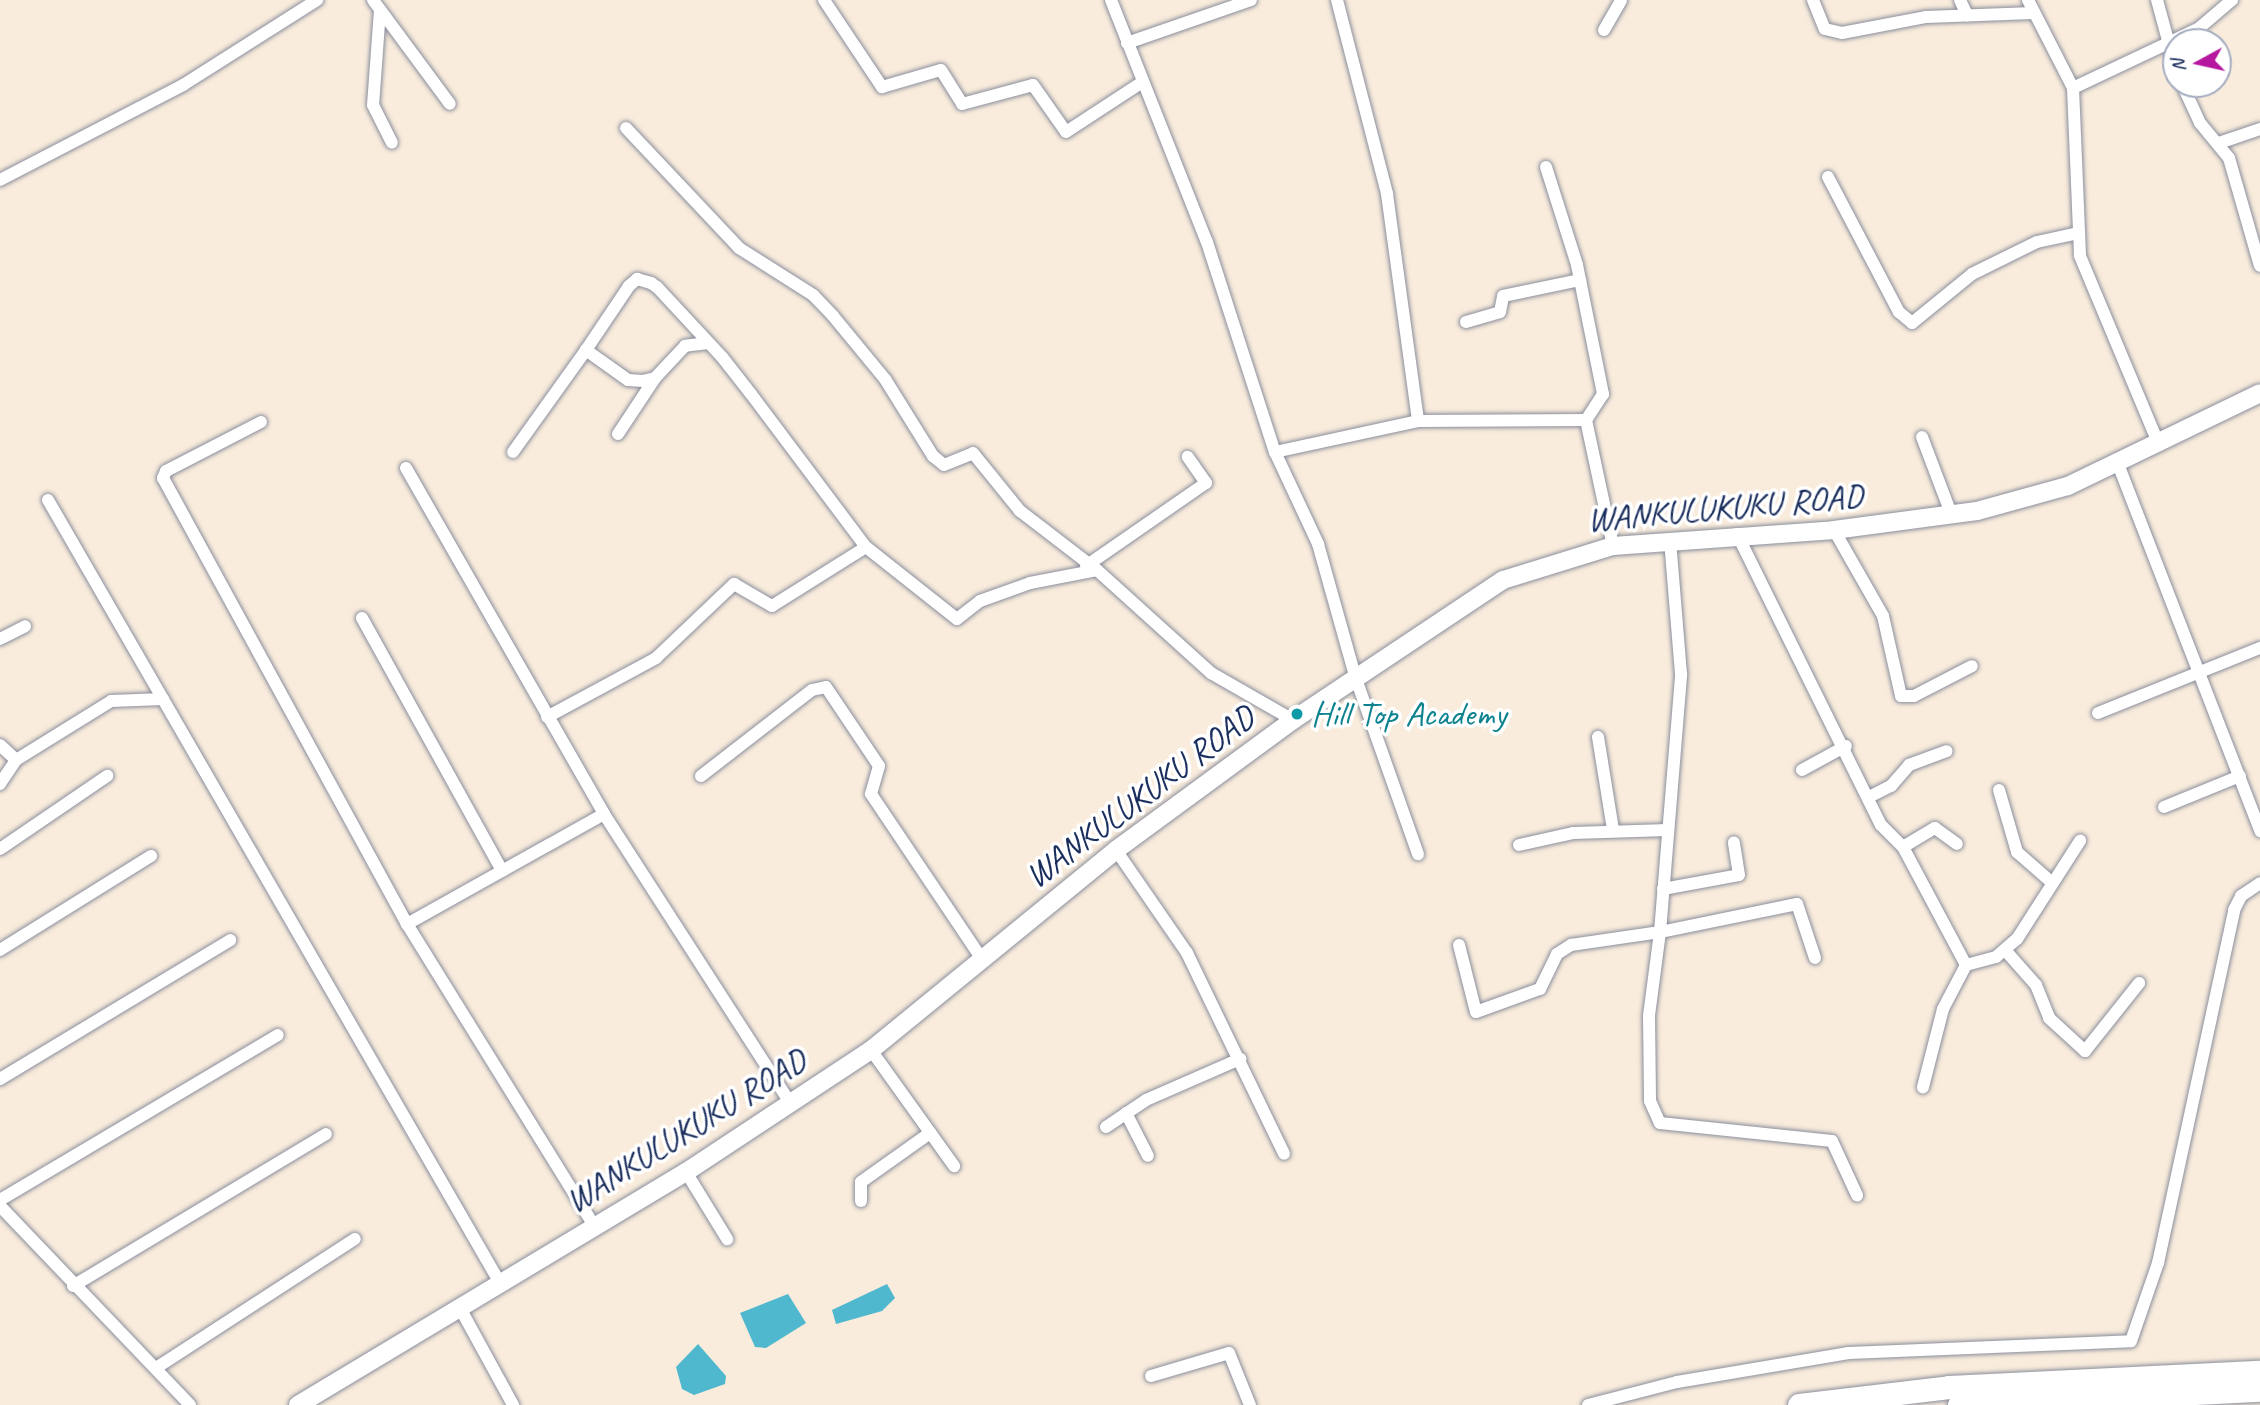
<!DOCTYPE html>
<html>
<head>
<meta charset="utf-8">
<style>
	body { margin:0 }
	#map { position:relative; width:2260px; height:1405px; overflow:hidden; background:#f9ecdc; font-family:Caveat,sans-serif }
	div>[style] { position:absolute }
	.water>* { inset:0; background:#50b8ce }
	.roads { filter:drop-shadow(0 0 2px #8a8e9d) drop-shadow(0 0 2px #8a8e9d) }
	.street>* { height:12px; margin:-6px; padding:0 6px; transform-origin:6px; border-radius:6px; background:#fff }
	.secondary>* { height:18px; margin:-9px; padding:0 9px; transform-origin:9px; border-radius:9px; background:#fff }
	.highway>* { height:23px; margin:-11.5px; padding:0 11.5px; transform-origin:11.5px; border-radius:11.5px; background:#fff }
	.dots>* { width:19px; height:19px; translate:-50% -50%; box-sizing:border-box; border:4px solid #fff; border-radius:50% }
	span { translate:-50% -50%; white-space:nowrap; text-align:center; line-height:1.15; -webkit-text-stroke:7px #fff; paint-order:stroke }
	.street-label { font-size:35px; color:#1b2f5e }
	.culture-label { font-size:35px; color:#0d838f }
	.left { translate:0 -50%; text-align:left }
	.north { position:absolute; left:2162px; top:28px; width:70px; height:70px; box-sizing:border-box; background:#fff; border:2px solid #a4acbf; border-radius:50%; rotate:262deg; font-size:19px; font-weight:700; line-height:28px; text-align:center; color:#1b2f5e }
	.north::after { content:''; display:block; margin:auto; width:24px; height:32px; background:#b5179e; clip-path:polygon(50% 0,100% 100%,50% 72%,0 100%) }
</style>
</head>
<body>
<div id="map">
	<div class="water">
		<div style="clip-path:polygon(887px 1284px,895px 1298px,882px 1311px,836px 1324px,832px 1310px)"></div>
		<div style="clip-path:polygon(788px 1294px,806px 1323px,766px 1348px,755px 1347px,740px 1313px)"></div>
		<div style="clip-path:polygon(698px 1344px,726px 1376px,725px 1384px,694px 1395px,682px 1389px,676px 1367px)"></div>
	</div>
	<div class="roads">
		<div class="street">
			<div style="left:373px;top:0;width:129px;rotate:53.5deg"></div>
			<div style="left:824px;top:0;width:105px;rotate:56.3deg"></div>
			<div style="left:882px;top:87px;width:61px;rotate:-16.1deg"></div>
			<div style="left:941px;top:70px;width:40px;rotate:58deg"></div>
			<div style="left:962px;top:104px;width:73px;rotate:-15deg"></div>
			<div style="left:1033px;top:85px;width:57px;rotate:54.9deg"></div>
			<div style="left:1066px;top:132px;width:90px;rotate:-33.2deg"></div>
			<div style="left:1111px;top:0;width:260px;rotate:68.4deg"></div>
			<div style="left:1207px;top:242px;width:221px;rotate:72.1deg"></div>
			<div style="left:1275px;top:452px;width:102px;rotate:64.9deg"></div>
			<div style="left:1318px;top:544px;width:140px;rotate:74.3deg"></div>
			<div style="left:1356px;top:679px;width:186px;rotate:70.5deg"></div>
			<div style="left:1337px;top:0;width:200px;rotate:75.5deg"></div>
			<div style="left:1387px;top:194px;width:229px;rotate:82.2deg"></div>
			<div style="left:1418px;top:421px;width:168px;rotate:-0.3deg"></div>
			<div style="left:1813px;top:0;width:31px;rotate:68deg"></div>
			<div style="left:1825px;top:29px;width:17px;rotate:13deg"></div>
			<div style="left:1842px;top:33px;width:86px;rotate:-10.8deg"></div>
			<div style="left:1926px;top:17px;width:107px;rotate:-2.1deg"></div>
			<div style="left:1960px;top:0;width:17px;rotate:65deg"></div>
			<div style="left:2028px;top:0;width:99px;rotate:62.9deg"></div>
			<div style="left:2073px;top:88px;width:168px;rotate:87.6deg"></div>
			<div style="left:2080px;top:256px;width:205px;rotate:67.3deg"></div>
			<div style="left:2157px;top:0;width:73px;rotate:74.8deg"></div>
			<div style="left:380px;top:10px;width:95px;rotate:94.2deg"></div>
			<div style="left:373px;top:105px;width:42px;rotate:63.4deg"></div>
			<div style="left:1604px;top:30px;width:34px;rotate:-60deg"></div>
			<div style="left:1127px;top:43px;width:131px;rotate:-19.1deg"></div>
			<div style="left:2182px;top:84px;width:43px;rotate:65.2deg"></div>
			<div style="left:2200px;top:123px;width:45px;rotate:50.4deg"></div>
			<div style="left:2229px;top:158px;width:112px;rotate:74deg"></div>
			<div style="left:2073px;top:88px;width:138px;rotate:-25.3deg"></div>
			<div style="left:2198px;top:29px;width:45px;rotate:-40.5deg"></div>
			<div style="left:626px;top:128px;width:165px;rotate:46.7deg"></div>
			<div style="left:739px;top:248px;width:88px;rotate:32.4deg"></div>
			<div style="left:813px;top:295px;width:29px;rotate:46deg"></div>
			<div style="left:833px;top:316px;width:82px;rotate:50.5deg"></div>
			<div style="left:885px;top:379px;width:91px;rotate:58.1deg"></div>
			<div style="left:933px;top:456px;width:14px;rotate:39deg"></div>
			<div style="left:944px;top:465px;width:31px;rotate:-22deg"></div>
			<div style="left:973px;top:453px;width:75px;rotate:51deg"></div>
			<div style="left:1020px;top:511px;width:97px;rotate:37.5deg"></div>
			<div style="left:2219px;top:143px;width:43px;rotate:-18.9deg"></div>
			<div style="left:1546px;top:167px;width:103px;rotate:72.4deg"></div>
			<div style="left:1577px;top:265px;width:132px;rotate:78.6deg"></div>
			<div style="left:1603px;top:394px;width:31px;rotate:123deg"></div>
			<div style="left:1828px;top:177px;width:153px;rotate:62.3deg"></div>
			<div style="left:1899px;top:312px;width:17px;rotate:40deg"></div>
			<div style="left:1912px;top:323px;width:77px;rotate:-39.2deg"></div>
			<div style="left:1972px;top:274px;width:72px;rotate:-26.2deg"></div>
			<div style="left:2037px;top:242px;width:43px;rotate:-12.1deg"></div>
			<div style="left:0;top:180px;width:206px;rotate:-27.4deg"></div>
			<div style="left:183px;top:85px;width:159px;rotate:-32.4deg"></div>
			<div style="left:1466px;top:322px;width:35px;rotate:-16deg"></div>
			<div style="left:1500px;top:312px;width:16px;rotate:-79deg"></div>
			<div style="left:1503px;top:296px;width:79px;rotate:-11.7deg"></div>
			<div style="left:708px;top:343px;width:23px;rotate:173deg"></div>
			<div style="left:685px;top:346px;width:44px;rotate:133.2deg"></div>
			<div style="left:655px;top:378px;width:12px;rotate:166deg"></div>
			<div style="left:643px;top:381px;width:15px;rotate:-176deg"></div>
			<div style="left:628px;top:380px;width:52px;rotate:-144.5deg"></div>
			<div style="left:586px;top:350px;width:77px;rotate:-56.1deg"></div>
			<div style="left:629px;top:286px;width:11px;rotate:-41deg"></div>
			<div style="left:637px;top:279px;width:15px;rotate:16deg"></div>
			<div style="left:651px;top:283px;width:7px;rotate:34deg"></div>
			<div style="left:657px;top:287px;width:96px;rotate:47.1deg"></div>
			<div style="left:722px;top:357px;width:47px;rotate:51.9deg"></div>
			<div style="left:751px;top:394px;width:191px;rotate:53.1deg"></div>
			<div style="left:866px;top:547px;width:116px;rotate:38.4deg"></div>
			<div style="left:957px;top:619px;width:29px;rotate:-38deg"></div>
			<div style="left:980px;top:601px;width:53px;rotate:-19.8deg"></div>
			<div style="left:1030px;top:583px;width:68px;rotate:-11deg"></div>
			<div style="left:1097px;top:570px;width:154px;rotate:42.1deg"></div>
			<div style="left:1211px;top:673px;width:95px;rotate:29.8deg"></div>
			<div style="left:1586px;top:420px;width:129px;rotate:77.9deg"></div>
			<div style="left:261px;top:422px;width:107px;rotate:152.7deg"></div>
			<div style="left:166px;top:471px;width:8px;rotate:113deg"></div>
			<div style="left:163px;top:478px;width:508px;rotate:61.32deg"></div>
			<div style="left:407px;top:924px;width:357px;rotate:58.2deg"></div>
			<div style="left:618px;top:434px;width:67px;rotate:-56.5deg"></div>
			<div style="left:1922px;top:437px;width:85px;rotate:69.2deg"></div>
			<div style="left:513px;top:452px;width:125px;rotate:-54.4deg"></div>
			<div style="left:1275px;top:452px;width:146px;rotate:-12.2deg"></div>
			<div style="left:2118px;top:464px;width:394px;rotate:68.8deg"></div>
			<div style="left:406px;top:468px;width:399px;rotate:60.2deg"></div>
			<div style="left:604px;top:814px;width:226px;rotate:150.8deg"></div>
			<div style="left:48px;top:500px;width:904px;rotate:60deg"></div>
			<div style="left:1834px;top:530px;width:99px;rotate:60.3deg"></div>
			<div style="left:1883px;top:616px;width:82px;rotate:77.3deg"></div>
			<div style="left:1901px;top:696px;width:13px"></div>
			<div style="left:1914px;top:696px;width:65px;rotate:-27.3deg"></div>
			<div style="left:1737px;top:534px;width:325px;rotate:63.7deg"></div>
			<div style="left:1881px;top:825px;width:31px;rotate:45deg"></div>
			<div style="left:1903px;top:847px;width:134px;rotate:61.9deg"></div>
			<div style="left:1966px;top:965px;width:50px;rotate:117.6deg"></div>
			<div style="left:1943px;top:1009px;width:81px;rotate:104.4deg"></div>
			<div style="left:1086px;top:566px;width:146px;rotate:-34.7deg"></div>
			<div style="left:1206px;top:483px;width:32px;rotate:-125deg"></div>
			<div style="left:362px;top:618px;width:289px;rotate:61deg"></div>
			<div style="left:0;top:639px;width:28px;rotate:-27deg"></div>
			<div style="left:2098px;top:713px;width:175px;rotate:-21.9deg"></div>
			<div style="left:547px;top:717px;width:124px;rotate:-28.4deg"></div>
			<div style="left:656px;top:658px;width:108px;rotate:-43.5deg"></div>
			<div style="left:734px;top:584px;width:44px;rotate:30.1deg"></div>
			<div style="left:772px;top:606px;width:111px;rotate:-32.1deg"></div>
			<div style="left:1598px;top:737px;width:94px;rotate:80.8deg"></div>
			<div style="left:0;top:745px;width:22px;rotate:43deg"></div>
			<div style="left:16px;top:760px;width:29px;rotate:124deg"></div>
			<div style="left:16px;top:760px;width:112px;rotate:-31.8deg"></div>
			<div style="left:111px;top:701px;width:52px;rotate:-2.2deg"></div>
			<div style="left:1802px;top:770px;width:50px;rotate:-28.6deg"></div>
			<div style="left:701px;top:776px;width:140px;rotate:-37.8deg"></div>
			<div style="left:812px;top:690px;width:14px;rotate:-12deg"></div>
			<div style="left:826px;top:687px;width:95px;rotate:56.1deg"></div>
			<div style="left:879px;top:766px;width:29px;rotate:106deg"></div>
			<div style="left:871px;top:794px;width:199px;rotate:56.1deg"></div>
			<div style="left:1999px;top:790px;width:65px;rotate:73.8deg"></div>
			<div style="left:2017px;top:852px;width:44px;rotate:41.3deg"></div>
			<div style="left:1869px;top:797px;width:25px;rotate:-27deg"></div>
			<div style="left:1891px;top:786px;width:28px;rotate:-49deg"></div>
			<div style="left:1909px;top:765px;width:40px;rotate:-20.2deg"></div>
			<div style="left:2164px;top:807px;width:82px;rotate:-22.2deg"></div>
			<div style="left:604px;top:814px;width:345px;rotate:57.2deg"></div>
			<div style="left:1519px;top:845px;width:55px;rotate:-12.5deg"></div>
			<div style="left:1573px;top:833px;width:95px;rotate:-1.8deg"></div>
			<div style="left:1903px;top:847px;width:37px;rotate:-31deg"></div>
			<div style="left:1935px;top:828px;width:27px;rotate:36deg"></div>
			<div style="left:0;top:849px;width:130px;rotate:-34.3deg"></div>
			<div style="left:1116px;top:850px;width:125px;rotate:55.4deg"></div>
			<div style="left:1187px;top:953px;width:223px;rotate:64.2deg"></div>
			<div style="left:1663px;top:889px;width:77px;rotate:-10.4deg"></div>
			<div style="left:1739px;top:875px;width:33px;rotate:-99deg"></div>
			<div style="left:1459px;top:945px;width:69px;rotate:75.8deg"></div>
			<div style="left:1476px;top:1012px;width:68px;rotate:-19.8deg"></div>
			<div style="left:1540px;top:989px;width:39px;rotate:-64deg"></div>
			<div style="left:1557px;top:954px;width:17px;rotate:-33deg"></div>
			<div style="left:1571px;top:945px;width:90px;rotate:-8.3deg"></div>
			<div style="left:1660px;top:932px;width:259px;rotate:-85.3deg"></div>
			<div style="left:1681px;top:674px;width:135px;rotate:-94.7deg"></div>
			<div style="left:0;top:950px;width:178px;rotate:-31.9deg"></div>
			<div style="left:2005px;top:950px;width:47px;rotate:48.5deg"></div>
			<div style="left:2036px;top:985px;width:35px;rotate:68deg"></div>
			<div style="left:2049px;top:1018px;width:49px;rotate:42.5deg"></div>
			<div style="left:2085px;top:1051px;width:87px;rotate:-51.5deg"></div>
			<div style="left:1815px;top:958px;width:57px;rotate:-108.4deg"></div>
			<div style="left:1797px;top:904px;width:140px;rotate:168.4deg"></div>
			<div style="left:1660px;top:932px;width:84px;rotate:97.5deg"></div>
			<div style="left:1649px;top:1015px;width:86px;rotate:89.3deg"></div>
			<div style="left:1650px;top:1101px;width:24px;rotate:66deg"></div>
			<div style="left:1660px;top:1123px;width:173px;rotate:6deg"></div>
			<div style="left:1832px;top:1141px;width:60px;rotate:65.2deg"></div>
			<div style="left:1966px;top:965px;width:31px;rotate:-15deg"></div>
			<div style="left:1996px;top:957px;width:28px;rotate:-41deg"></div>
			<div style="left:2017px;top:939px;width:117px;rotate:-57.3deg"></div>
			<div style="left:871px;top:1050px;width:143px;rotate:54.4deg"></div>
			<div style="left:0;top:1079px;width:269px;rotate:-31.1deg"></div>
			<div style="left:1126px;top:1113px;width:48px;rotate:62.9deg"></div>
			<div style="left:1106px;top:1127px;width:48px;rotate:-34deg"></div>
			<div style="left:1146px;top:1100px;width:103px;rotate:-23.6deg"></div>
			<div style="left:686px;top:1172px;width:79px;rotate:58.5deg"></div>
			<div style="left:0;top:1200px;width:323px;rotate:-30.7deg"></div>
			<div style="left:861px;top:1201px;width:19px;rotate:-90deg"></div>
			<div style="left:861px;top:1182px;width:85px;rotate:-35.4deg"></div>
			<div style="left:0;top:1206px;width:275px;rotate:46.3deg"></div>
			<div style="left:73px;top:1286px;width:295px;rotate:-31deg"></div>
			<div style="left:460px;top:1308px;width:111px;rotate:61.3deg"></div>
			<div style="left:156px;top:1368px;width:237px;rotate:-33deg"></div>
			<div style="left:1151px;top:1376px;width:81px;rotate:-16.4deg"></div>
			<div style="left:1229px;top:1353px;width:56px;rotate:68deg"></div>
			<div style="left:1588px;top:1405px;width:92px;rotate:-14.5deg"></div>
			<div style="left:1677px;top:1382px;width:174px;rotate:-9.6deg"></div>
			<div style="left:1849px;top:1353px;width:282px;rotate:-2.4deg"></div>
			<div style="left:2131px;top:1341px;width:83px;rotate:-70.9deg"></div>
			<div style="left:2158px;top:1263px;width:361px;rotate:-77.8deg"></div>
			<div style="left:2234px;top:910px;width:16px;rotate:-63deg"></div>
			<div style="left:2241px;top:896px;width:23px;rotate:-34deg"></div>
		</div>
		<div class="secondary">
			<div style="left:298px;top:1405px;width:453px;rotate:-31deg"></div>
			<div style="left:686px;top:1172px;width:222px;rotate:-33.4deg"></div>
			<div style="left:871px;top:1050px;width:316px;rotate:-39.2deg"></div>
			<div style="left:1116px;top:850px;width:220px;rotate:-36.3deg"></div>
			<div style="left:1293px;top:720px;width:252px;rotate:-33.7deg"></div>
			<div style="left:1503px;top:580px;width:115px;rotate:-17.2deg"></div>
			<div style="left:1613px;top:546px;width:222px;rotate:-4.1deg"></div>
			<div style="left:1834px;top:530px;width:144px;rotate:-7.6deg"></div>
			<div style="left:1977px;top:511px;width:94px;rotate:-15.4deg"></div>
			<div style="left:2068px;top:486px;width:213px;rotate:-25.8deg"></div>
		</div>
		<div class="highway">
			<div style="left:1799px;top:1405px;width:151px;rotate:-6.8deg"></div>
			<div style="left:1949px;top:1387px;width:311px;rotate:-2.8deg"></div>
			<div style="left:1959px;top:1405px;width:301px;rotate:-2.9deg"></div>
		</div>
	</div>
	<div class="dots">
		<div style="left:1297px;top:714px;background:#0f9aa8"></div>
	</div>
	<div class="street-label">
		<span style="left:1725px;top:508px;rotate:-5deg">WANKULUKUKU ROAD</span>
		<span style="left:1140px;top:797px;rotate:-37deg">WANKULUKUKU ROAD</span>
		<span style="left:686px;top:1131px;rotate:-32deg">WANKULUKUKU ROAD</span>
	</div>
	<div class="culture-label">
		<span class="left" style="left:1311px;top:714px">Hill Top Academy</span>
	</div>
	<div class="north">N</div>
</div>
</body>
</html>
